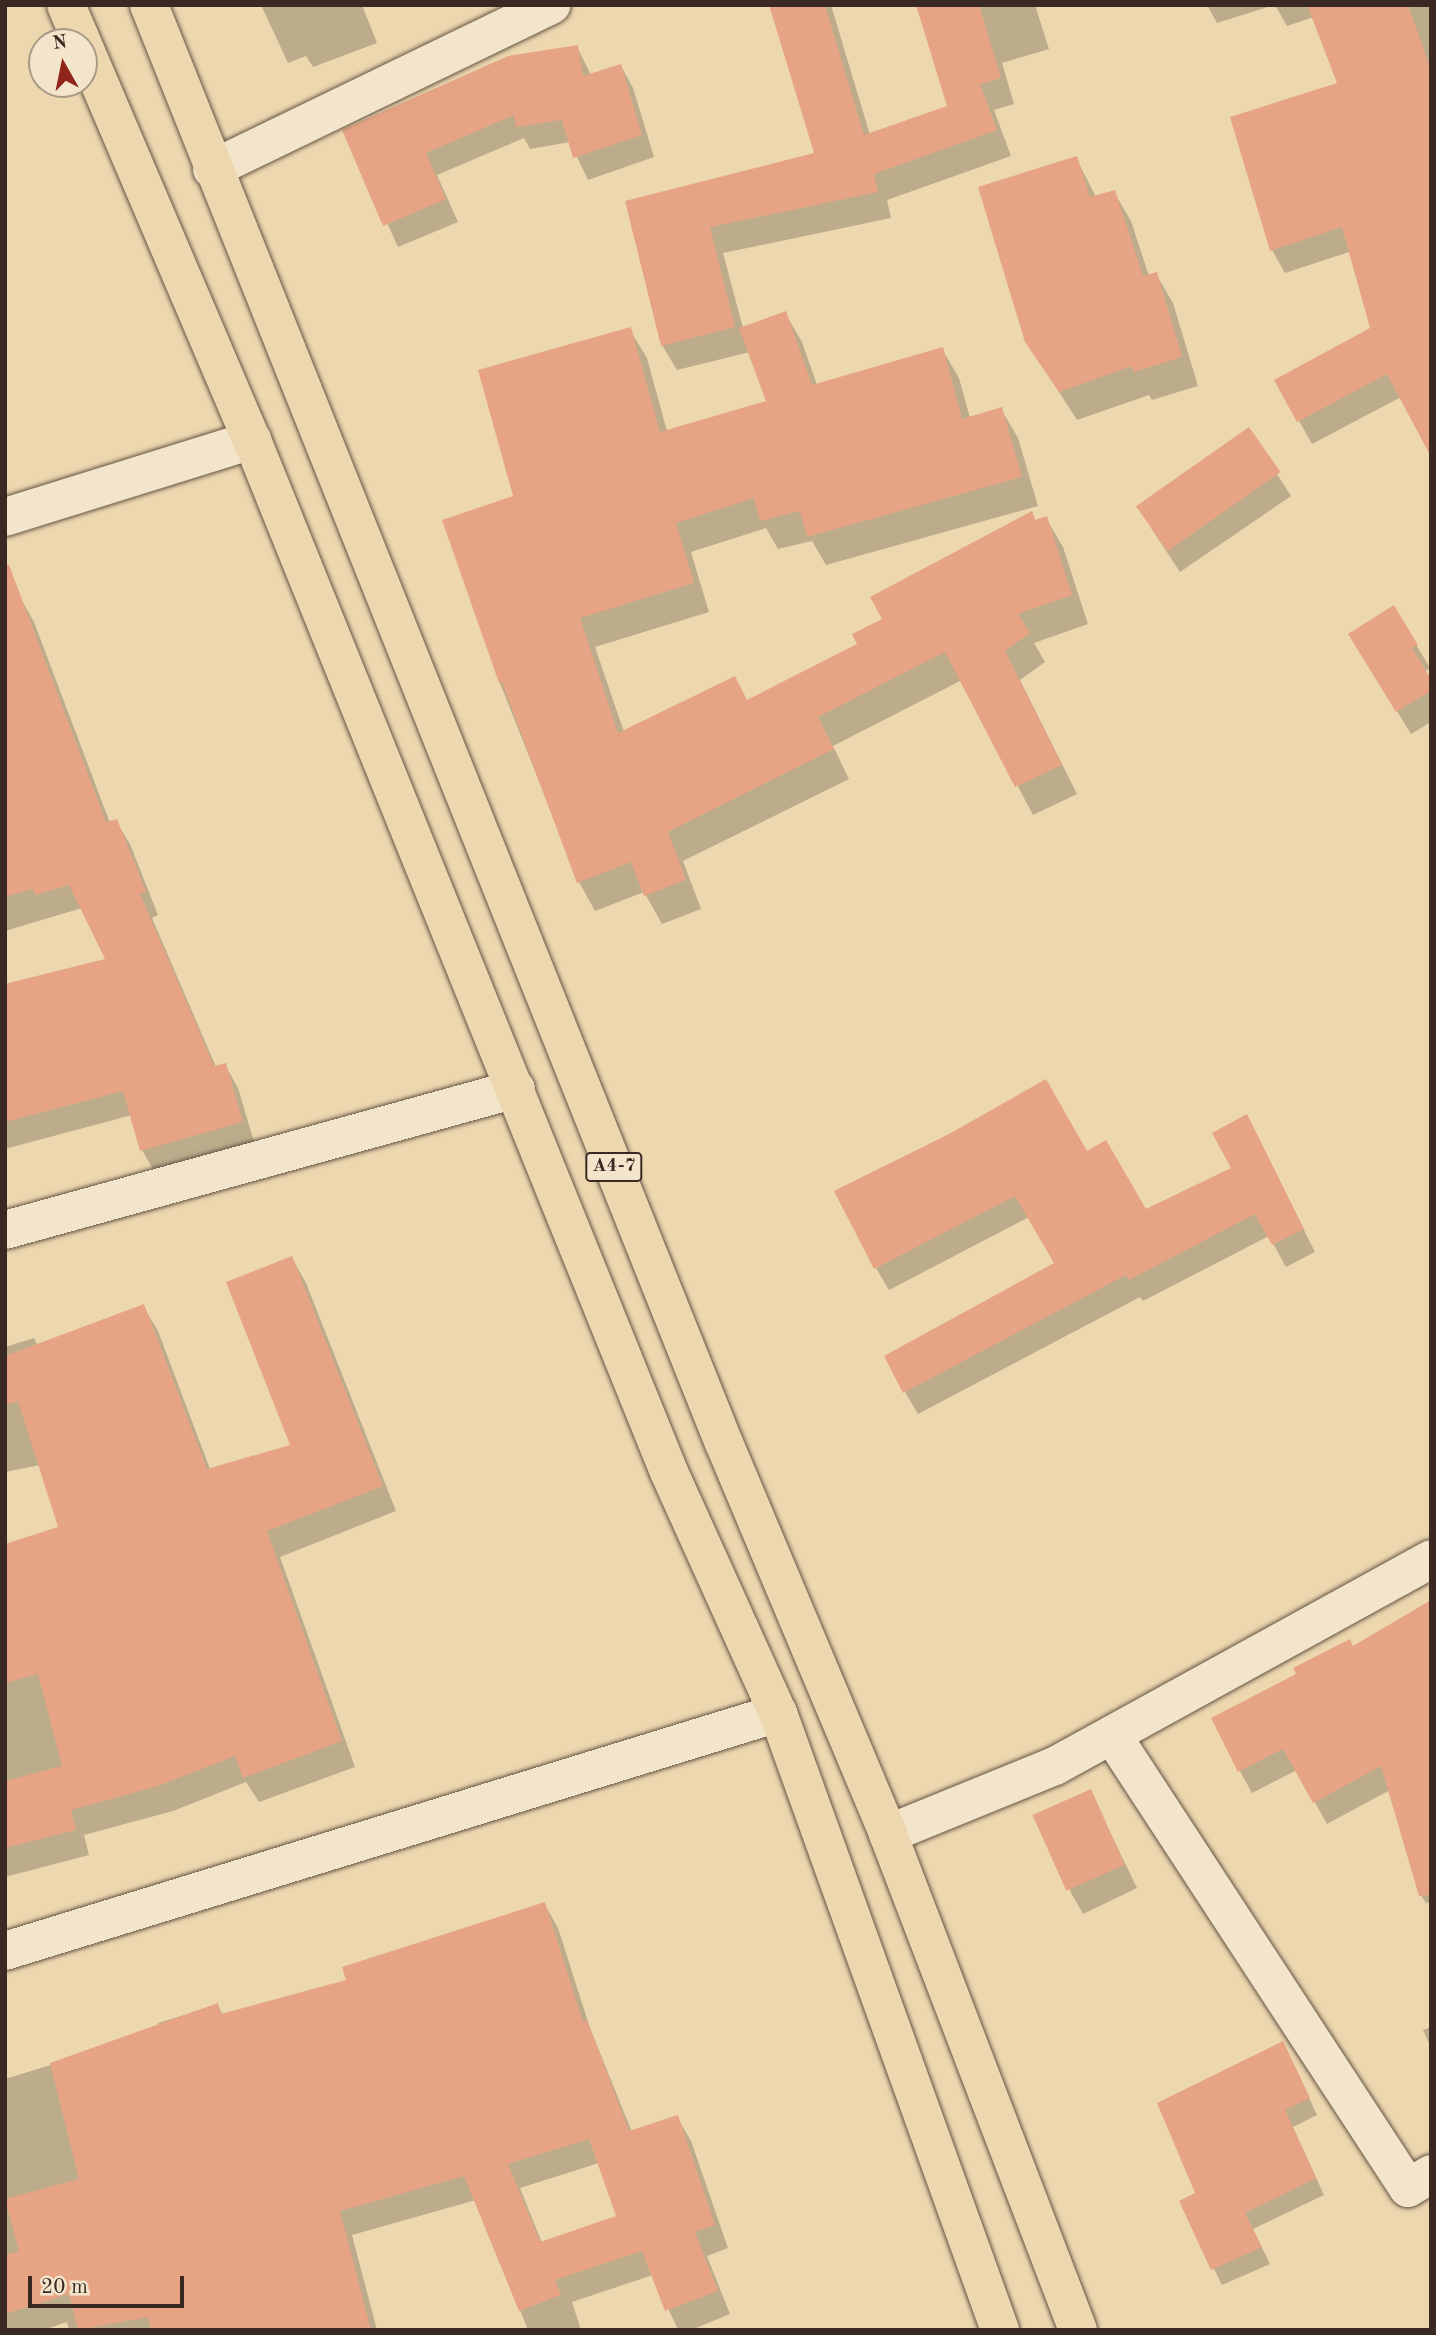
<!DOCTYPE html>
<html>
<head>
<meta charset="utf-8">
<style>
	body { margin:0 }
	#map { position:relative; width:1436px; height:2335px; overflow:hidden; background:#ecd7af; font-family:"Old Standard TT",serif }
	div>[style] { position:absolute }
	.shadow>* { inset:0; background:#0003 }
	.building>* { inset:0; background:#e6a484; transform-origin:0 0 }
	.roads { filter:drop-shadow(0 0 2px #665445) drop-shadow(0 0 2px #665445) }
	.minor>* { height:38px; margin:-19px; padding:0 19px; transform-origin:19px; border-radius:19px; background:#f3e5cb }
	.trunk>* { height:38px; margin:-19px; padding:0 19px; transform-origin:19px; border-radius:19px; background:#ecd7af }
	span { translate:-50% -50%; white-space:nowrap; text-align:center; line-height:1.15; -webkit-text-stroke:7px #f3e5cb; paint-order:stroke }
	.shield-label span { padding:2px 5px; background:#f3e5cb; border:2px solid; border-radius:5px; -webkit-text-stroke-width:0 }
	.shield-label { font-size:19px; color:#3a2822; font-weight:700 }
	.frame { position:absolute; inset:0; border:7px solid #3a2822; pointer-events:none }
	.north { position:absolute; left:28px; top:28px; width:70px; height:70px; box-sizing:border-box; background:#f3e5cb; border:2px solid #a99987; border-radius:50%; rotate:351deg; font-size:19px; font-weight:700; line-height:28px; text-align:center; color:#3a2822 }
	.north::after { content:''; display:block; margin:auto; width:24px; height:32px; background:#8f2418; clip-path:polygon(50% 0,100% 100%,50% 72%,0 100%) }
	.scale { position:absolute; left:28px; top:2276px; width:156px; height:32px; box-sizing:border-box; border:4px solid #3a2822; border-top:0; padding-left:9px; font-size:21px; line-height:24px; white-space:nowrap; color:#3a2822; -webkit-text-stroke:5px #f3e5cb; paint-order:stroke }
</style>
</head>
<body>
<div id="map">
	<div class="shadow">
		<div style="clip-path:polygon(261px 5px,362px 5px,377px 43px,313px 67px,306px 56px,288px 63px)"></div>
		<div style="clip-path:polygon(771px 5px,831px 5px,870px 135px,949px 107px,918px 5px,1035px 5px,1049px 49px,1002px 63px,1014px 104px,994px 110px,1011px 156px,887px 200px,891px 218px,723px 253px,743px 328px,785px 313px,802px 342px,817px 385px,942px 349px,959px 378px,970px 418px,1001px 409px,1018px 438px,1038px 506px,826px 565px,812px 541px,778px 549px,766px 528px,691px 552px,709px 612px,595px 647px,624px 732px,748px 702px,860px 645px,884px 620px,1031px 513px,1036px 521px,1046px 518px,1063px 547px,1088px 624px,1034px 643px,1045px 662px,1020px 680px,1077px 794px,1033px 815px,962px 680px,833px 746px,849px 779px,683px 861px,701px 909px,662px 924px,644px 892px,595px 911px,579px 882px,500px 683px,444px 521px,515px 497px,630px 330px,647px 358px,667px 431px,768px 402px,750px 352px,677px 370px,662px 345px,627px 202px,816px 154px)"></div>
		<div style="clip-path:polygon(1207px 5px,1274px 5px,1217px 23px)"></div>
		<div style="clip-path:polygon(1275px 5px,1431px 5px,1431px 453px,1401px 397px,1312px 444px,1276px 380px,1372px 329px,1349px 252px,1285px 273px,1272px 250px,1339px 84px,1314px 17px,1287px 26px)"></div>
		<div style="clip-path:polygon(577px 47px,591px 75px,621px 66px,633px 88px,654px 157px,588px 180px,570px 142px,530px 149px,524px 138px,437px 175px,458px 222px,398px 247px,345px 131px)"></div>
		<div style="clip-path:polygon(1076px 158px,1096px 197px,1114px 192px,1131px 221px,1149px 276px,1156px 274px,1173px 303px,1198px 386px,1152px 400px,1149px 395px,1077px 420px,1026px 341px)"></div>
		<div style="clip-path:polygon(1249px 430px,1291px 496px,1180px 572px,1151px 528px)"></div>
		<div style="clip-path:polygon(21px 599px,34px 622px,110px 823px,116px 821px,130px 844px,158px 915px,152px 918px,216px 1067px,225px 1065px,238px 1088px,255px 1145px,155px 1173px,142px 1150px,132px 1115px,5px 1149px,5px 985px,108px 960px,82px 908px,5px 931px,5px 605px)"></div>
		<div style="clip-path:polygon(1394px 608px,1430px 668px,1424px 672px,1431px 682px,1431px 722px,1411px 734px,1364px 657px)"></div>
		<div style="clip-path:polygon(1247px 1116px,1315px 1252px,1286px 1267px,1269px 1236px,1143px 1301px,1140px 1297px,918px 1414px,905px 1392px,1056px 1264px,1029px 1217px,889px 1290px,876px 1268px,1087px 1153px,1146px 1212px,1233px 1169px)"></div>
		<div style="clip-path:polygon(292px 1258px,306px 1283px,396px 1511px,280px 1557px,355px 1767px,259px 1802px,246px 1782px,173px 1811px,84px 1835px,89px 1855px,5px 1877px,5px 1546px,60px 1528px,40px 1465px,5px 1472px,5px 1347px,34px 1338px,38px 1346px,143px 1306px,158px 1331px,210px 1469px,292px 1446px)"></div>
		<div style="clip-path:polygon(1349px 1641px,1392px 1789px,1327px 1824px,1297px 1770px,1252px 1793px,1240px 1771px,1299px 1674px)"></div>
		<div style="clip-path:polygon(1090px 1791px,1137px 1888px,1083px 1914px,1070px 1891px)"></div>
		<div style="clip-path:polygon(1431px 1828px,1431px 1902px,1426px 1903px,1419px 1892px)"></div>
		<div style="clip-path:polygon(evenodd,545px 1905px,558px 1928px,590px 2028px,632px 2132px,677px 2117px,691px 2141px,728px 2248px,707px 2256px,730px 2314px,691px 2330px,678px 2330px,653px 2275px,572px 2302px,581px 2330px,528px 2330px,476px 2200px,352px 2235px,377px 2330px,69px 2330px,67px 2322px,43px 2330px,5px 2330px,5px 2079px,109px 2047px,160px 2028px,158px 2023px,217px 2005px,223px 2015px,348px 1982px,545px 1905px,599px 2163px,618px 2217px,542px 2243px,520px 2188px,599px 2163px)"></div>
		<div style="clip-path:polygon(1431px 2027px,1431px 2048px,1423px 2030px)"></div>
		<div style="clip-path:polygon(1291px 2059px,1317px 2115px,1293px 2127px,1324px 2195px,1253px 2229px,1270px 2264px,1222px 2285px,1181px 2202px,1197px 2194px)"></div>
	</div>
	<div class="building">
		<div style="clip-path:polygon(769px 5px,825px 5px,864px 135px,947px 106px,916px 5px,979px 5px,1001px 78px,980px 84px,997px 130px,874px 174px,878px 192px,710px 227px,735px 327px,661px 346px,625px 201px,814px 153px)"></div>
		<div style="clip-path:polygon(1307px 5px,1408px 5px,1431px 70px,1431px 457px,1387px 374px,1297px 422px,1274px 380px,1370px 328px,1342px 227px,1270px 251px,1230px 117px,1337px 83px)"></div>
		<div style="clip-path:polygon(578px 45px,583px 76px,621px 64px,642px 135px,573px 158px,562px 120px,516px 127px,514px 115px,426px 153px,446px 199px,383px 226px,342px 130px,508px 56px)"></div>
		<div style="clip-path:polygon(1077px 156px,1090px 197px,1115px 190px,1143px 276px,1157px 272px,1182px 357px,1134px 372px,1132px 366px,1059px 392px,1025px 342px,978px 187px)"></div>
		<div style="clip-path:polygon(786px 311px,812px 385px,943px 347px,962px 419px,1002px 407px,1022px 477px,807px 537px,800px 511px,760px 521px,754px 498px,676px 523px,694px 583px,580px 618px,618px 733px,735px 676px,747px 700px,857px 644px,852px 634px,882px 619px,870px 597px,1032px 511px,1035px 520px,1047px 516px,1072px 595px,1018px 614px,1030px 633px,1005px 651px,1062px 765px,1015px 787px,945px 652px,818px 717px,834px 749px,668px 832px,686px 880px,644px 896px,631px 862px,577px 883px,502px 682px,499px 683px,442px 520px,513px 496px,478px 370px,631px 327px,660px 432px,766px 401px,739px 328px)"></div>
		<div style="left:1249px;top:427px;width:55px;height:138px;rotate:55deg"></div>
		<div style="clip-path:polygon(5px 565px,9px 565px,106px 822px,117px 819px,146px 892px,140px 894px,214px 1066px,226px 1063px,243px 1122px,140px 1151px,123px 1091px,5px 1122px,5px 984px,105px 959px,69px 885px,35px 895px,33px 889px,5px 897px)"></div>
		<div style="clip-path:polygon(1394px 605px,1418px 645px,1412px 648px,1431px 679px,1431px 691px,1396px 712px,1348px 634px)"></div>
		<div style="clip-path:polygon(1046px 1079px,1087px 1151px,1106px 1140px,1146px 1209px,1231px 1168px,1212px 1133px,1247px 1114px,1304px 1229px,1272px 1245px,1255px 1214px,1129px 1280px,1126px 1275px,903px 1393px,884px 1356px,1054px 1263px,1015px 1196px,874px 1269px,834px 1191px,949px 1134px)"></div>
		<div style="clip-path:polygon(292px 1256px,383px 1486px,267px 1531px,342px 1741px,243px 1778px,235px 1756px,158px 1786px,71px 1810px,76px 1830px,5px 1848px,5px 1781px,62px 1766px,38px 1674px,5px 1683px,5px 1544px,58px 1527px,18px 1401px,5px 1405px,5px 1356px,144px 1304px,207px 1469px,290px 1445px,226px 1282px)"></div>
		<div style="clip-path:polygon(1431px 1600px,1431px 1895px,1419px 1896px,1381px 1766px,1313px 1803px,1283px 1749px,1238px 1772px,1211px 1718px,1296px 1674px,1293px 1668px,1350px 1639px,1353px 1646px)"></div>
		<div style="left:1091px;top:1789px;width:83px;height:64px;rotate:66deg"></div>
		<div style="clip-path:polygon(evenodd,545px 1902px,583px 2022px,587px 2020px,629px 2131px,678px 2115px,715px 2225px,695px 2232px,718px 2291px,665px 2311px,642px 2251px,555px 2280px,561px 2295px,519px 2311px,464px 2176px,340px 2211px,371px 2330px,151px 2330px,148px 2317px,78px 2330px,69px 2294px,5px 2314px,5px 2255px,19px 2251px,5px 2199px,79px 2179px,50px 2063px,218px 2003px,221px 2014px,346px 1980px,342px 1967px,545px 1902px,589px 2139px,616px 2216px,540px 2242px,508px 2164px,589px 2139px)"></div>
		<div style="clip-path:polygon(1283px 2041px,1310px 2098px,1285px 2110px,1316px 2178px,1245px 2213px,1262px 2247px,1211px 2270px,1179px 2201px,1195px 2193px,1157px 2103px)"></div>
	</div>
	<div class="roads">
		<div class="minor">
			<div style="left:212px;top:169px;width:377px;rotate:-25.8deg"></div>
			<div style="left:5px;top:517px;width:259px;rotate:-17.3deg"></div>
			<div style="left:5px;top:1230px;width:530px;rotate:-15.43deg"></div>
			<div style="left:1112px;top:1735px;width:541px;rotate:56.84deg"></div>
			<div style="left:1408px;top:2188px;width:27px;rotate:-31deg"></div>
			<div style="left:888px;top:1834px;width:180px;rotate:-22.2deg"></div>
			<div style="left:1055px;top:1766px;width:429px;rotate:-28.8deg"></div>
			<div style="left:5px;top:1951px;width:809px;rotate:-17.11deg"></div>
		</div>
		<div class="trunk">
			<div style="left:66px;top:5px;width:40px;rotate:66.6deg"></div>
			<div style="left:149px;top:5px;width:1549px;rotate:68.21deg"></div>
			<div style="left:724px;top:1443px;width:424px;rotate:67.2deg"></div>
			<div style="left:888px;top:1834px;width:531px;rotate:69.04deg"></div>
			<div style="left:84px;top:47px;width:427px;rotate:66.9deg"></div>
			<div style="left:252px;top:440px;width:1113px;rotate:68deg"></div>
			<div style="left:669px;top:1472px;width:265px;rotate:65.7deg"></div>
			<div style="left:778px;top:1713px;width:656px;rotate:70.21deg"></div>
		</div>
	</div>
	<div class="shield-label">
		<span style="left:614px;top:1167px">A4-7</span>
	</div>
	<div class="frame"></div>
	<div class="north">N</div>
	<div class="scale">20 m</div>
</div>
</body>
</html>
